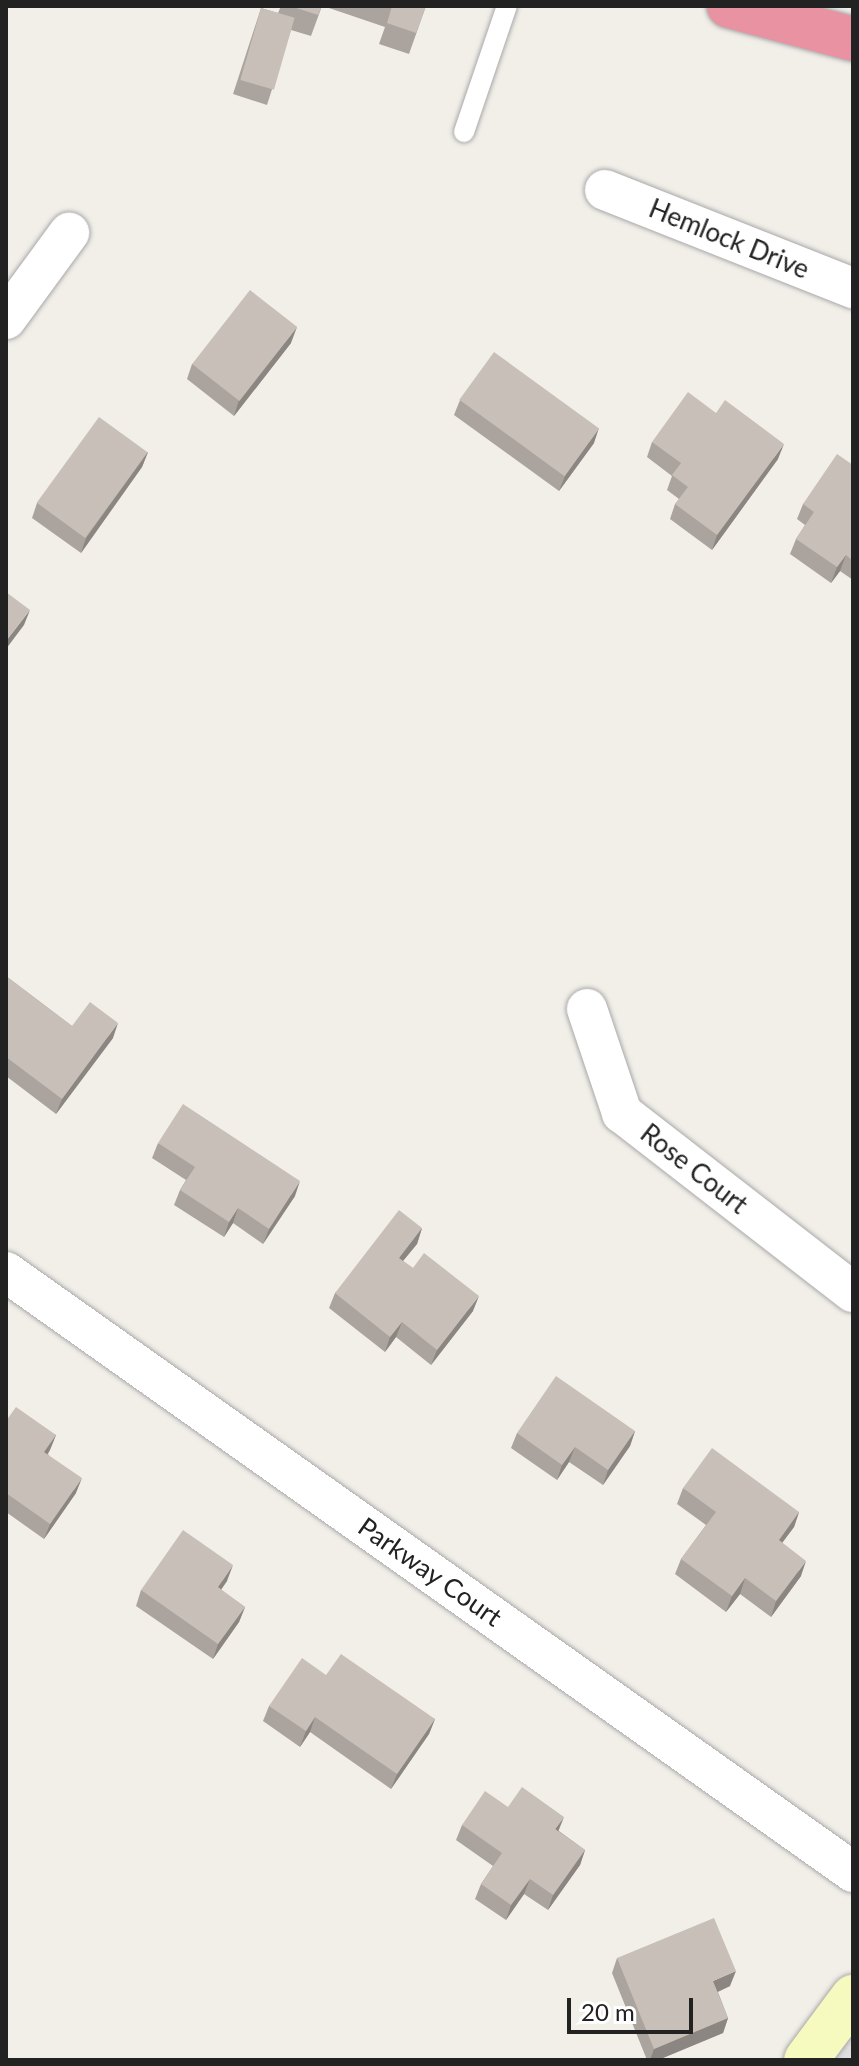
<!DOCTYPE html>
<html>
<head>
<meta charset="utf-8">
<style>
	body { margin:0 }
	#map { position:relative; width:859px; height:2066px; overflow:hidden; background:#f2efe9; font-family:Lato,sans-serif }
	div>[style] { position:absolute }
	.residential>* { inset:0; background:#e0dfdf }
	.roads { filter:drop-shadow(0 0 2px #a9a9a9) drop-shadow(0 0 2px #a9a9a9) }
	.service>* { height:20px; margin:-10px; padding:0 10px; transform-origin:10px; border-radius:10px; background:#fff }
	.minor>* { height:40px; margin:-20px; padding:0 20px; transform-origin:20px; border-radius:20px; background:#fff }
	.secondary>* { height:44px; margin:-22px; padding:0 22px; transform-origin:22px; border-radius:22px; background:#f7fabf }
	.motorway>* { height:44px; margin:-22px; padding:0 22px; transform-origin:22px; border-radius:22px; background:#e892a2 }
	.wall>* { inset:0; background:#aba49e }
	.shaded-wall>* { inset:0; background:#8b8681 }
	.building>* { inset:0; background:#c7bfb8; transform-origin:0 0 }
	span { translate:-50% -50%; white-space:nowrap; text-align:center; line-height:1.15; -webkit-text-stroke:7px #fff; paint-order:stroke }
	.street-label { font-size:26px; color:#222 }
	.frame { position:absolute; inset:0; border:8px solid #222; pointer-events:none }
	.scale { position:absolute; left:567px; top:1998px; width:126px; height:36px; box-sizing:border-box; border:4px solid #222; border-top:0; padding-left:10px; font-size:24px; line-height:28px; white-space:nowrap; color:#222; -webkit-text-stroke:6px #fff; paint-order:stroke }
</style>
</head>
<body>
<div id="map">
	<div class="residential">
		<div style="clip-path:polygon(853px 2000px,853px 2060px,807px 2060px)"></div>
	</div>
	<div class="roads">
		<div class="service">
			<div style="left:464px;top:132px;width:133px;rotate:-71.2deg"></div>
		</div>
		<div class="minor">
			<div style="left:605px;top:190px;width:267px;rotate:21.6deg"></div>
			<div style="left:6px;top:319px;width:107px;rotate:-53.8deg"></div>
			<div style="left:587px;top:1009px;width:110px;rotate:71.4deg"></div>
			<div style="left:622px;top:1113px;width:292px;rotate:37.8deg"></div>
			<div style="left:6px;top:1272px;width:1038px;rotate:35.31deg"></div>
		</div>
		<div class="secondary">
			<div style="left:806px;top:2060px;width:79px;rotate:-53.3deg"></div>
		</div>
		<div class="motorway">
			<div style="left:729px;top:6px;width:128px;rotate:14.9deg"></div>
		</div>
	</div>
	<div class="wall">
		<div style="clip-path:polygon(281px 6px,322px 6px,311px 36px,291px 30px,267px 105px,233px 94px,261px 8px,278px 13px)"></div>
		<div style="clip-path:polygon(323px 6px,426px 6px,409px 54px,379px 44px,385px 27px)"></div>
		<div style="clip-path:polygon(291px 343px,234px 416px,187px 379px,192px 364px)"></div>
		<div style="clip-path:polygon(460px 400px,594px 443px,559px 491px,454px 415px)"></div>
		<div style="clip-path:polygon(652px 442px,778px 459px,712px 550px,670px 519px,675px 504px,679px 499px,667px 490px,672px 476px,647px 457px)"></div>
		<div style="clip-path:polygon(148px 452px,142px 467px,81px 553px,32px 518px,37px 503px)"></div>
		<div style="clip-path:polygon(853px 465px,853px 580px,840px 571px,831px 583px,790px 554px,796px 539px,805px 525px,797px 519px,803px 504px)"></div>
		<div style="clip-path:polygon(6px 976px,72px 1026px,113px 1038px,56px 1114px,6px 1076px)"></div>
		<div style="clip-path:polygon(158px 1143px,295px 1196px,263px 1244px,233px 1223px,224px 1237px,174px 1205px,180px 1190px,186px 1180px,152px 1158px)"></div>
		<div style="clip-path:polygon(422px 1228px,417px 1244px,403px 1261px,473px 1311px,431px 1365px,396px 1337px,385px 1352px,329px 1308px,335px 1293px)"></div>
		<div style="clip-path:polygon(6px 1421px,56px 1435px,48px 1454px,76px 1493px,44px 1539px,6px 1512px)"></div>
		<div style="clip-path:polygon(635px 1431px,630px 1446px,603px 1485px,569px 1462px,557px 1480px,511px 1448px,517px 1433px)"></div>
		<div style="clip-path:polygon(683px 1488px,799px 1512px,794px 1527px,782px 1543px,801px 1576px,771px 1617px,740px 1594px,726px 1612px,675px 1574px,681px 1559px,706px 1525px,677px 1504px)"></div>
		<div style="clip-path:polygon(227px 1581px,221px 1590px,245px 1607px,239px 1622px,213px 1659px,136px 1606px,141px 1590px)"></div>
		<div style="clip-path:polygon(326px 1675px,435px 1719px,429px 1734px,391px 1789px,310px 1732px,300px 1747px,263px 1721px,269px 1706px)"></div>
		<div style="clip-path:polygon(508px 1807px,559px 1831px,585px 1850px,580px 1865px,548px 1910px,524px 1894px,506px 1920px,475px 1899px,481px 1884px,493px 1866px,456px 1840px,462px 1825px)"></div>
		<div style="clip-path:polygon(617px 1958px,730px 1986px,718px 1992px,728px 2018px,723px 2033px,658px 2060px,647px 2060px,612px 1973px)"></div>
	</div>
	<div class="shaded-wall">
		<div style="clip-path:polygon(297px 327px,291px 343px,234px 416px,239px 400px)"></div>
		<div style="clip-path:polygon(599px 428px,594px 443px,559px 491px,565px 476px)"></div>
		<div style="clip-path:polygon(784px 444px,778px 459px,712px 550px,717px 535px)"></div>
		<div style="clip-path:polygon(148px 452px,142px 467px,81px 553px,86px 538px)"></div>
		<div style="clip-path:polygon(846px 555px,840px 571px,831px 583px,837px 567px)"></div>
		<div style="clip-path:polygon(30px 610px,24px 625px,6px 649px,6px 641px)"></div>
		<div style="clip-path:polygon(118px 1023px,113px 1038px,56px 1114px,62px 1099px)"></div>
		<div style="clip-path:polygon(300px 1181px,295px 1196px,263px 1244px,269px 1229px)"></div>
		<div style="clip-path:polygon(238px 1208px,233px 1223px,224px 1237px,229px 1222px)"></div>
		<div style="clip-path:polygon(422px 1228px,417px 1244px,393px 1273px,399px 1258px)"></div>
		<div style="clip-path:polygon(479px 1296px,473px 1311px,431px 1365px,437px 1350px)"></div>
		<div style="clip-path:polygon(402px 1322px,396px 1337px,385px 1352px,390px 1337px)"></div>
		<div style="clip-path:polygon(635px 1431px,630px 1446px,603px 1485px,608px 1470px)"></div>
		<div style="clip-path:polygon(56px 1435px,50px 1450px,39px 1467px,44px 1452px)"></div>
		<div style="clip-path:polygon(575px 1447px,569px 1462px,557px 1480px,562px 1465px)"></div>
		<div style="clip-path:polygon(82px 1478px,76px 1493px,44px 1539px,50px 1524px)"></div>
		<div style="clip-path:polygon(799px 1512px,794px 1527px,773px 1555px,779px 1540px)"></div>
		<div style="clip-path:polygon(806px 1561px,801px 1576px,771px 1617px,776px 1601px)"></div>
		<div style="clip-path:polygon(233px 1565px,227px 1581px,212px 1602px,218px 1587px)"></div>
		<div style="clip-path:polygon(745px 1578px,740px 1594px,726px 1612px,732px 1596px)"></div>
		<div style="clip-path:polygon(245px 1607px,239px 1622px,213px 1659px,218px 1644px)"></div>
		<div style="clip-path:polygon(315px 1717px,310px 1732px,300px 1747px,306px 1731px)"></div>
		<div style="clip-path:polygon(435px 1719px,429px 1734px,391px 1789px,397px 1774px)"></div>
		<div style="clip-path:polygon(564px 1817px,558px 1832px,555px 1829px)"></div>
		<div style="clip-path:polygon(585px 1850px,580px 1865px,548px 1910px,553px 1895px)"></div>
		<div style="clip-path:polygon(530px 1879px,524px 1894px,506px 1920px,511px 1905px)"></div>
		<div style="clip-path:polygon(736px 1971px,730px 1986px,708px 1996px,713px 1981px)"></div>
		<div style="clip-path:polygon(728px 2018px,723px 2033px,658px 2060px,650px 2060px,654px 2049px)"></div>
	</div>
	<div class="building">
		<div style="clip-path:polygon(290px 6px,322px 6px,318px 15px)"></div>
		<div style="clip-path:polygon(392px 6px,426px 6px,416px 33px,387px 23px)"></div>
		<div style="left:261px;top:8px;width:35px;height:75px;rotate:16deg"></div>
		<div style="left:250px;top:290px;width:60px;height:94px;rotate:38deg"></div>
		<div style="left:494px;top:352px;width:130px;height:59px;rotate:36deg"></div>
		<div style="clip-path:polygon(688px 392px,716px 413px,725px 400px,784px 444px,717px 535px,675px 504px,688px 487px,672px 475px,681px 463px,652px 442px)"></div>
		<div style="left:99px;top:417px;width:60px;height:106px;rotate:36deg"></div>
		<div style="clip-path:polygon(837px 454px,853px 465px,853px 561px,846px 555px,837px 567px,796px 539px,814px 512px,803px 504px)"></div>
		<div style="clip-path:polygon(6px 592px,30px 610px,6px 641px)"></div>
		<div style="clip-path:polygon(6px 976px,72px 1026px,90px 1002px,118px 1023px,62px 1099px,6px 1057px)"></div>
		<div style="clip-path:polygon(183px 1104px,300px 1181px,269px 1229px,238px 1208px,229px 1222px,180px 1190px,195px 1167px,158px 1143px)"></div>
		<div style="clip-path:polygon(399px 1210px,422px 1228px,399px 1258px,413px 1268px,424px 1253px,479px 1296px,437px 1350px,402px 1322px,390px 1337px,335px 1293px)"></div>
		<div style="clip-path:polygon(556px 1376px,635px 1431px,608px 1470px,575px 1447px,562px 1465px,517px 1433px)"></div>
		<div style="clip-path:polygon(16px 1407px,56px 1435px,44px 1452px,82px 1478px,50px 1524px,6px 1493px,6px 1421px)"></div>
		<div style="clip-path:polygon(712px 1448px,799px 1512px,779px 1540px,806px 1561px,776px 1601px,745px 1578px,732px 1596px,681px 1559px,716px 1512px,683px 1488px)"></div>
		<div style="clip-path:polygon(183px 1530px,233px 1565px,218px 1587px,245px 1607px,218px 1644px,141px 1590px)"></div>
		<div style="clip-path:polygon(341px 1654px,435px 1719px,397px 1774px,315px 1717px,306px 1731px,269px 1706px,302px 1658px,326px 1675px)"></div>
		<div style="clip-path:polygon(522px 1787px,564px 1817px,555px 1829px,585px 1850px,553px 1895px,530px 1879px,511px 1905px,481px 1884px,502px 1853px,462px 1825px,485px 1791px,508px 1807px)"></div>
		<div style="clip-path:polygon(714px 1918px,736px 1971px,713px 1981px,728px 2018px,654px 2049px,617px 1958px)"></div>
	</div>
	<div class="street-label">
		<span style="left:729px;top:239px;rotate:22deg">Hemlock Drive</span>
		<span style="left:694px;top:1169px;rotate:38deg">Rose Court</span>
		<span style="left:430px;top:1572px;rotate:35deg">Parkway Court</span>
	</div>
	<div class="frame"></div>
	<div class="scale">20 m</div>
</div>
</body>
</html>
